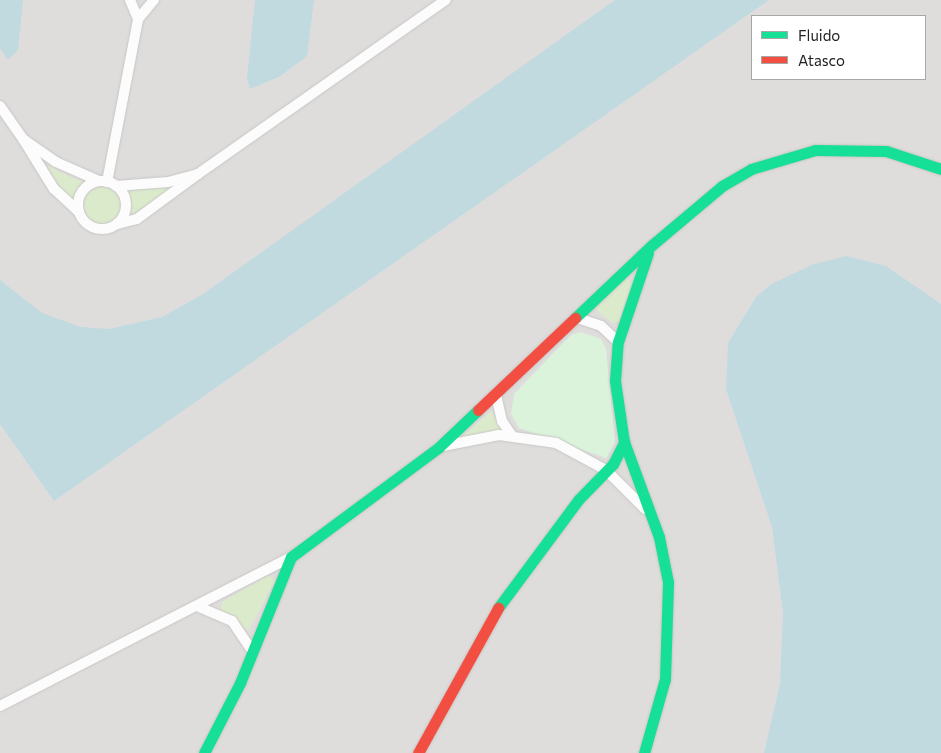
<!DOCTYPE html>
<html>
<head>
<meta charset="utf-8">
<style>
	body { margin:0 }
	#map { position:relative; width:941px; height:753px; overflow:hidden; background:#efedeb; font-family:Commissioner,sans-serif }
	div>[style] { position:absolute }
	.residential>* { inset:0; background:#dfdddc }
	.grass>* { inset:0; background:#dceacc }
	.round { border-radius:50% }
	.park>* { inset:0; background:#daf3da }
	.water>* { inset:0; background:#c0dae0 }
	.roads { filter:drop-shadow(0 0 1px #c7c6c5) drop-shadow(0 0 1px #c7c6c5) }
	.street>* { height:10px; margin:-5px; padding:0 5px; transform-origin:5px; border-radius:5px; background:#fdfcfc }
	.street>.ring { margin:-5px; padding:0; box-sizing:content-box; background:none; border:10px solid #fdfcfc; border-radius:50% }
	.fast>* { height:11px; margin:-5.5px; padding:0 5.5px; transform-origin:5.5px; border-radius:5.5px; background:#16e098 }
	.jam>* { height:11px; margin:-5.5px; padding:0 5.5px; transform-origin:5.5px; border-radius:5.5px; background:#f24e42 }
	span { translate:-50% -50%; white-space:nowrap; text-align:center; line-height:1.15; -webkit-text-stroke:4px #fff; paint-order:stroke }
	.legend { position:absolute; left:751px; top:15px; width:175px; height:65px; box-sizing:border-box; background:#fff; border:1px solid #a7a7a7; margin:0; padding:6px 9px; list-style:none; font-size:15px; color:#222 }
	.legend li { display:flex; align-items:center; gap:10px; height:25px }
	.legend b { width:25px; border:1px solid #a7a7a7 }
</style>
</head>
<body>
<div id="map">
	<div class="residential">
		<div style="clip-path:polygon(evenodd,0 0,941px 0,941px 753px,0 753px,0 0,752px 16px,925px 16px,925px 79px,752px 79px,752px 16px)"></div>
	</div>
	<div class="grass">
		<div style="clip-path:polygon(46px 165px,84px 183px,76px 189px,72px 204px)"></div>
		<div style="clip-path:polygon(169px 186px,170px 189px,130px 216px,127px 191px)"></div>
		<div class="round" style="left:83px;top:187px;width:38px;height:38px"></div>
		<div style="clip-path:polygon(624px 277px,632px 282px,619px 321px,613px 323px,594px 308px)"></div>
		<div style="clip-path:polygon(491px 411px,503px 432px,466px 438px,464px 435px)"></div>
		<div style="clip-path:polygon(269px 575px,275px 581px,248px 631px,220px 610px,222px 602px)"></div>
	</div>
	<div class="park">
		<div style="clip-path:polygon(581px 332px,601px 339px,606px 349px,615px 442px,606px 458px,519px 428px,511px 414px,514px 394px,571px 335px)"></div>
	</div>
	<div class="water">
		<div style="clip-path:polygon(0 0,23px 0,18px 50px,8px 60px,0 48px)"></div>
		<div style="clip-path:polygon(255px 0,314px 0,307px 56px,279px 77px,250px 89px,247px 79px)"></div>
		<div style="clip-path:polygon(615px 0,769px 0,54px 501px,0 424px,0 280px,42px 313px,81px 327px,109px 329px,162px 317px,203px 294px)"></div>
		<div style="clip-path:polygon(846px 256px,886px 266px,941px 304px,941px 753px,764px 753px,780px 684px,783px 613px,772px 527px,726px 389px,728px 343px,756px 297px,770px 285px,811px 265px)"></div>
	</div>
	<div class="roads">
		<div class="street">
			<div style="left:130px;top:0;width:21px;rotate:67deg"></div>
			<div style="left:138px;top:19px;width:25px;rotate:-50deg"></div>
			<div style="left:0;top:106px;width:40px;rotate:55.1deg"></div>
			<div style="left:198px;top:174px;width:303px;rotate:-35.1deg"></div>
			<div class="ring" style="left:78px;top:181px;width:38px;height:38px"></div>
			<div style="left:107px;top:182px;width:166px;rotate:-79.2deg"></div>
			<div style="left:116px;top:186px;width:52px;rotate:-4.4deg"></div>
			<div style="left:168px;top:182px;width:31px;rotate:-15deg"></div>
			<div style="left:198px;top:174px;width:76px;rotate:143.6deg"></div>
			<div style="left:137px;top:219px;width:21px;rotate:166deg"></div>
			<div style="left:79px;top:212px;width:34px;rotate:-137deg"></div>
			<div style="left:54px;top:189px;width:59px;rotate:-121.8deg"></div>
			<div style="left:23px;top:139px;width:40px;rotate:34.9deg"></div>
			<div style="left:56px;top:162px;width:47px;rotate:23.8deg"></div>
			<div style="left:577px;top:318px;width:25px;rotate:18deg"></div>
			<div style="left:601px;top:326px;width:23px;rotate:43deg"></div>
			<div style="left:496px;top:395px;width:27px;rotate:77deg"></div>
			<div style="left:502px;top:421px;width:18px;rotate:56deg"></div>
			<div style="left:443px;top:446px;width:57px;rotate:-11.1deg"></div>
			<div style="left:499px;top:435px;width:58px;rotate:8deg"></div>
			<div style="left:556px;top:443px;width:57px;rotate:28.4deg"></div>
			<div style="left:606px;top:470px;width:55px;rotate:45deg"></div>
			<div style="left:199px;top:607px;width:36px;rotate:23deg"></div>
			<div style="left:232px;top:621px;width:32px;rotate:56deg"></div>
			<div style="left:0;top:706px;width:327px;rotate:-27.1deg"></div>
		</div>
		<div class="fast">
			<div style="left:575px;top:318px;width:106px;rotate:-43.5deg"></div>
			<div style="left:652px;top:245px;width:92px;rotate:-40.1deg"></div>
			<div style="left:722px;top:186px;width:34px;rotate:-30deg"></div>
			<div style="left:751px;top:169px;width:67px;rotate:-16.5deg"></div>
			<div style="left:815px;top:150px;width:71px;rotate:0.8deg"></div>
			<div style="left:886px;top:151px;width:58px;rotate:18.1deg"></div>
			<div style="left:498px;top:608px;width:136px;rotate:-53.4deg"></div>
			<div style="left:579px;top:499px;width:49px;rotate:-45.8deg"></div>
			<div style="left:613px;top:464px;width:25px;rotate:-63deg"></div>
			<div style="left:204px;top:753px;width:79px;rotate:-62.8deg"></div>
			<div style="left:240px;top:683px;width:136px;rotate:-68deg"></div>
			<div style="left:291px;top:557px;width:184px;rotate:-36.6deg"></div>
			<div style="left:439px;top:447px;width:54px;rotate:-43.5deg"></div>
			<div style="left:644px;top:753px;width:77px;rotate:-74.2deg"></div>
			<div style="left:665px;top:679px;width:97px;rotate:-88.2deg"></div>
			<div style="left:668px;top:582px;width:46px;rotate:-101.3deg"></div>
			<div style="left:659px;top:537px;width:101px;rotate:-110.2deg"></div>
			<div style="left:624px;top:442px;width:62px;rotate:-98.4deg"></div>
			<div style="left:615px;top:381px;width:39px;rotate:-86deg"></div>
			<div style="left:618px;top:342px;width:94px;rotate:-71.4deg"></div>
		</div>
		<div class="jam">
			<div style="left:478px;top:410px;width:134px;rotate:-43.5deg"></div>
			<div style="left:418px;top:753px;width:166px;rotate:-61.1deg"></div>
		</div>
	</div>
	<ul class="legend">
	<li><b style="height:6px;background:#16e098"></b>Fluido</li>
	<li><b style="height:6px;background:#f24e42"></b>Atasco</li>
	</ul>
</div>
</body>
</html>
